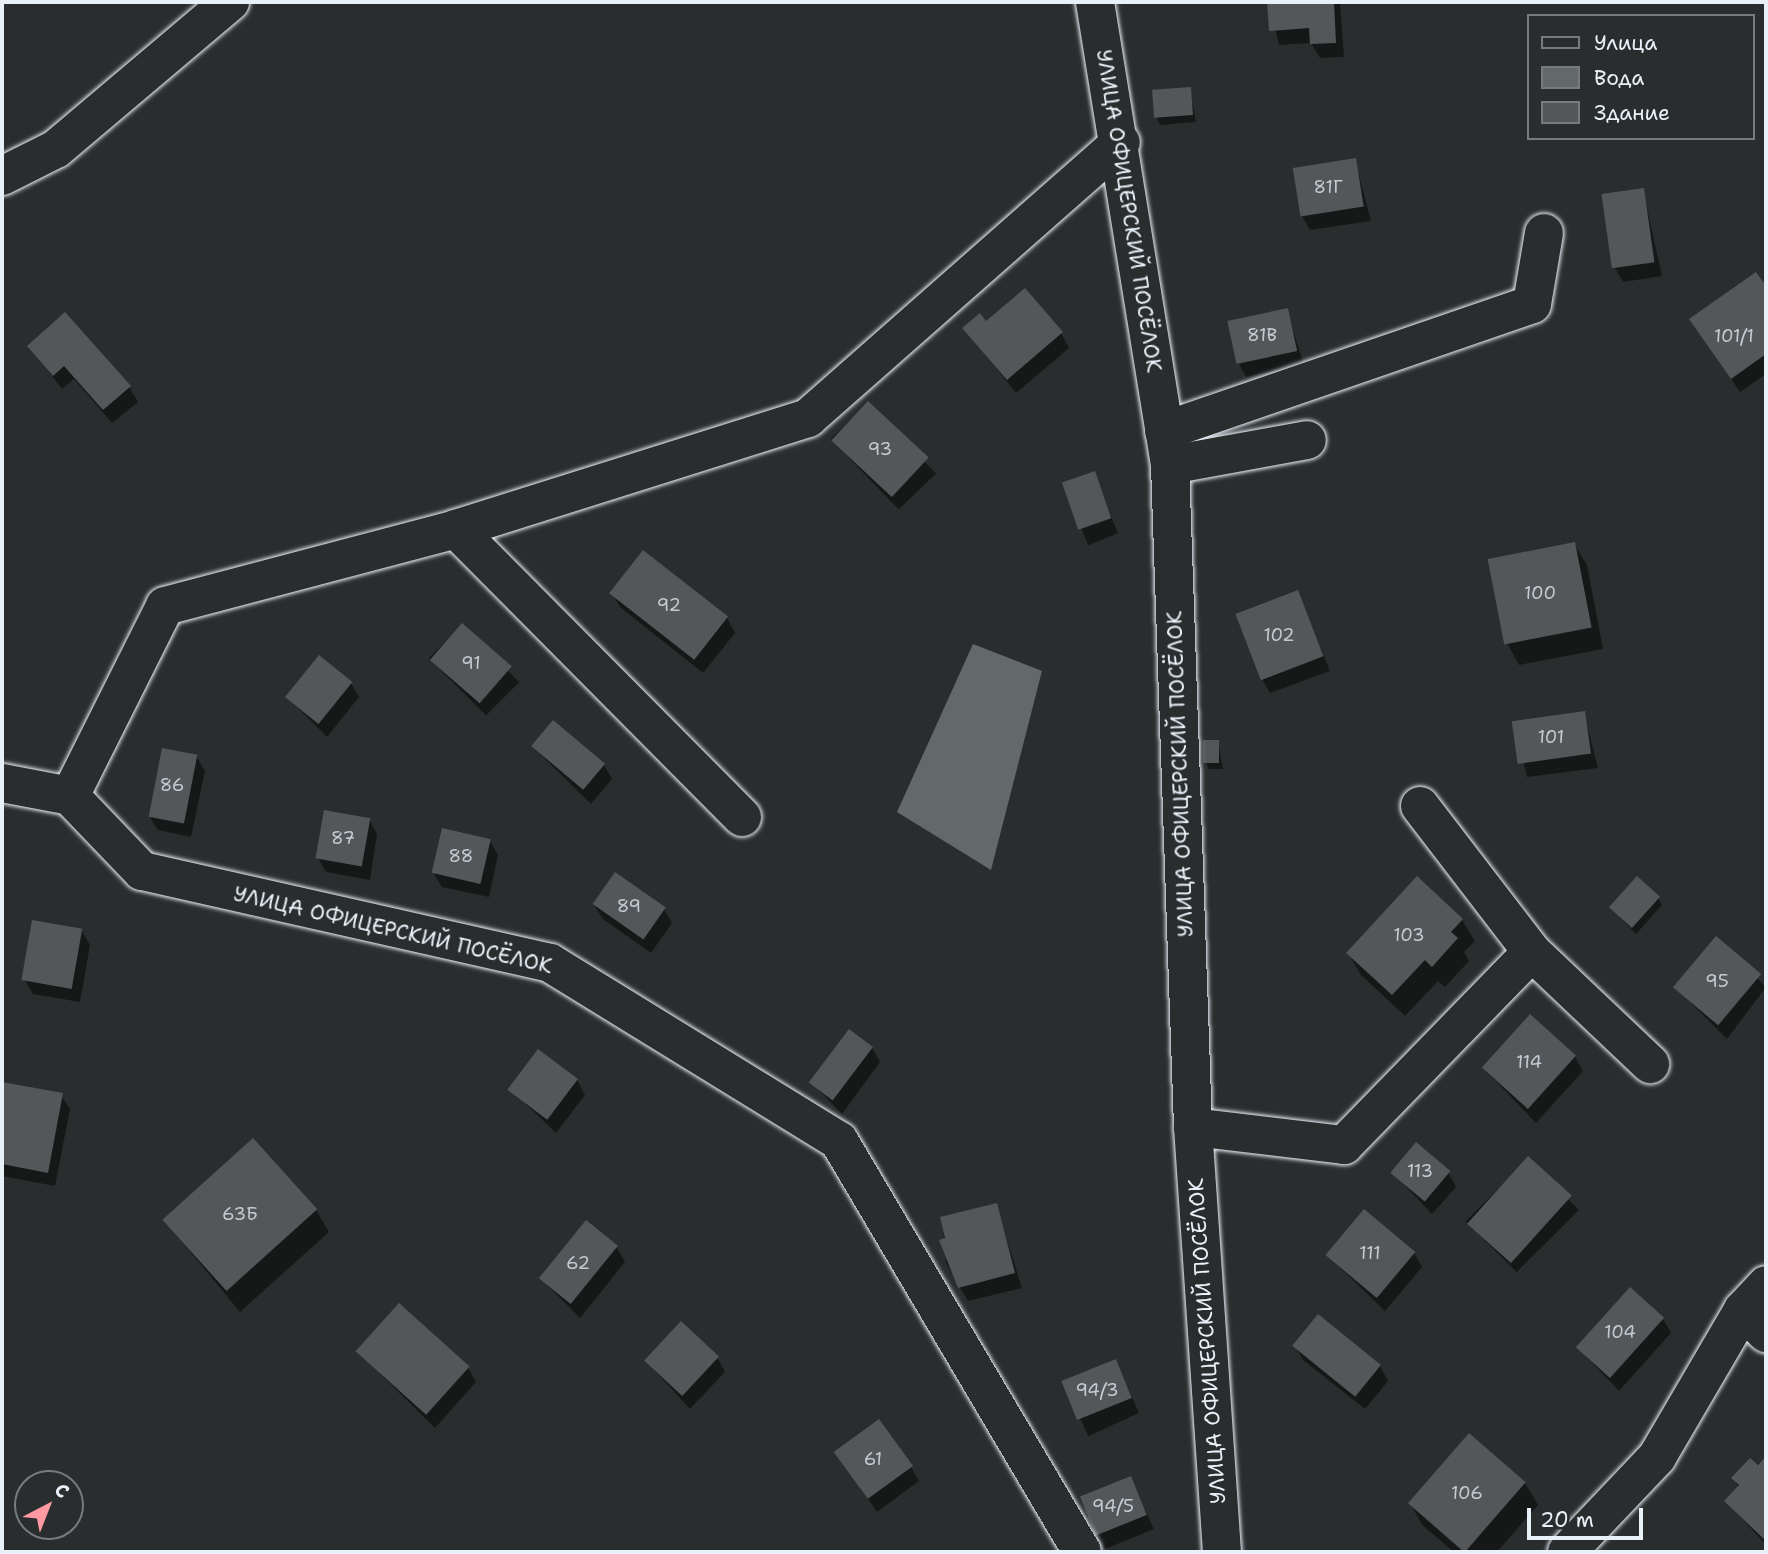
<!DOCTYPE html>
<html>
<head>
<meta charset="utf-8">
<style>
	body { margin:0 }
	#map { position:relative; width:1768px; height:1554px; overflow:hidden; background:#2a2d2e; font-family:"Shantell Sans",sans-serif }
	div>[style] { position:absolute }
	.water>* { inset:0; background:#63686b }
	.shadow>* { inset:0; background:#0007; transform-origin:0 0 }
	.building>* { inset:0; background:#535759; transform-origin:0 0 }
	.roads { filter:drop-shadow(0 0 2px #e8f1f8) drop-shadow(0 0 2px #e8f1f8) }
	.minor>* { height:38px; margin:-19px; padding:0 19px; transform-origin:19px; border-radius:19px; background:#2a2d2e }
	span { translate:-50% -50%; white-space:nowrap; text-align:center; line-height:1.15; -webkit-text-stroke:7px #2a2d2e; paint-order:stroke }
	.number-label { font-size:18px; color:#c3cad0 }
	.number-label span { -webkit-text-stroke-width:0 }
	.street-label { font-size:21px; color:#e8f1f8 }
	.frame { position:absolute; inset:0; border:4px solid #e8f1f8; pointer-events:none }
	.legend { position:absolute; left:1527px; top:14px; width:228px; height:126px; box-sizing:border-box; background:#2a2d2e; border:2px solid #767b7f; margin:0; padding:9px 12px; list-style:none; font-size:21px; color:#e8f1f8 }
	.legend li { display:flex; align-items:center; gap:14px; height:35px }
	.legend b { width:35px; border:2px solid #767b7f }
	.north { position:absolute; left:14px; top:1470px; width:70px; height:70px; box-sizing:border-box; background:#2a2d2e; border:2px solid #767b7f; border-radius:50%; rotate:42deg; font-size:19px; font-weight:700; line-height:28px; text-align:center; color:#e8f1f8 }
	.north::after { content:''; display:block; margin:auto; width:24px; height:32px; background:#ff9aa2; clip-path:polygon(50% 0,100% 100%,50% 72%,0 100%) }
	.scale { position:absolute; left:1527px; top:1508px; width:116px; height:32px; box-sizing:border-box; border:4px solid #e8f1f8; border-top:0; padding-left:9px; font-size:21px; line-height:24px; white-space:nowrap; color:#e8f1f8; -webkit-text-stroke:5px #2a2d2e; paint-order:stroke }
</style>
</head>
<body>
<div id="map">
	<div class="water">
		<div style="clip-path:polygon(973px 644px,1042px 671px,991px 870px,897px 812px)"></div>
	</div>
	<div class="shadow">
		<div style="clip-path:polygon(1269px 2px,1340px 2px,1344px 57px,1320px 58px,1311px 43px,1279px 45px)"></div>
		<div style="clip-path:polygon(1190px 89px,1196px 122px,1160px 125px,1157px 119px)"></div>
		<div style="clip-path:polygon(1355px 160px,1371px 221px,1310px 230px,1302px 216px)"></div>
		<div style="clip-path:polygon(1643px 190px,1662px 276px,1623px 282px,1615px 268px)"></div>
		<div style="clip-path:polygon(1756px 274px,1766px 289px,1766px 374px,1740px 392px,1691px 320px)"></div>
		<div style="clip-path:polygon(1287px 310px,1304px 365px,1246px 377px,1238px 362px)"></div>
		<div style="clip-path:polygon(986px 324px,1061px 333px,1069px 348px,1016px 393px,964px 328px)"></div>
		<div style="clip-path:polygon(29px 346px,129px 387px,138px 402px,112px 423px,74px 379px,62px 389px)"></div>
		<div style="left:868px;top:403px;width:98px;height:52px;rotate:46deg"></div>
		<div style="left:1094px;top:474px;width:64px;height:32px;rotate:68deg"></div>
		<div style="clip-path:polygon(1574px 544px,1587px 565px,1603px 649px,1519px 665px,1507px 643px)"></div>
		<div style="clip-path:polygon(1297px 592px,1330px 671px,1270px 693px,1262px 679px)"></div>
		<div style="clip-path:polygon(612px 593px,727px 618px,735px 633px,703px 673px,620px 607px)"></div>
		<div style="left:462px;top:625px;width:81px;height:47px;rotate:45deg"></div>
		<div style="clip-path:polygon(351px 683px,359px 697px,327px 737px,287px 697px)"></div>
		<div style="clip-path:polygon(1584px 713px,1598px 768px,1527px 777px,1514px 722px)"></div>
		<div style="clip-path:polygon(1218px 742px,1223px 769px,1209px 769px,1206px 763px)"></div>
		<div style="clip-path:polygon(533px 747px,604px 765px,612px 779px,591px 804px)"></div>
		<div style="clip-path:polygon(196px 756px,205px 771px,191px 837px,158px 830px,149px 816px)"></div>
		<div style="clip-path:polygon(369px 819px,377px 834px,370px 880px,326px 872px,318px 858px)"></div>
		<div style="clip-path:polygon(490px 841px,498px 855px,489px 897px,442px 887px,433px 872px)"></div>
		<div style="clip-path:polygon(1658px 898px,1662px 905px,1636px 934px,1611px 908px)"></div>
		<div style="clip-path:polygon(594px 905px,664px 909px,672px 923px,651px 953px,603px 919px)"></div>
		<div style="clip-path:polygon(1462px 920px,1475px 941px,1464px 952px,1469px 961px,1445px 987px,1438px 981px,1405px 1016px,1361px 975px,1348px 953px)"></div>
		<div style="clip-path:polygon(81px 930px,90px 945px,80px 1002px,33px 994px,24px 979px)"></div>
		<div style="clip-path:polygon(1716px 938px,1766px 987px,1727px 1039px,1675px 987px)"></div>
		<div style="clip-path:polygon(872px 1048px,880px 1062px,842px 1114px,812px 1083px)"></div>
		<div style="clip-path:polygon(1575px 1057px,1583px 1071px,1536px 1123px,1483px 1068px)"></div>
		<div style="clip-path:polygon(577px 1080px,585px 1095px,556px 1133px,510px 1089px)"></div>
		<div style="clip-path:polygon(2px 1084px,61px 1095px,70px 1109px,55px 1186px,2px 1176px)"></div>
		<div style="left:1528px;top:1159px;width:72px;height:88px;rotate:45deg"></div>
		<div style="clip-path:polygon(1392px 1172px,1448px 1172px,1456px 1187px,1432px 1214px)"></div>
		<div style="clip-path:polygon(996px 1205px,1022px 1288px,968px 1301px,946px 1263px,942px 1218px)"></div>
		<div style="clip-path:polygon(316px 1210px,329px 1232px,240px 1312px,164px 1220px)"></div>
		<div style="clip-path:polygon(617px 1248px,625px 1262px,580px 1318px,541px 1279px)"></div>
		<div style="clip-path:polygon(1414px 1253px,1422px 1267px,1385px 1311px,1327px 1255px)"></div>
		<div style="clip-path:polygon(1663px 1319px,1671px 1333px,1619px 1391px,1577px 1347px)"></div>
		<div style="clip-path:polygon(1295px 1346px,1380px 1366px,1388px 1381px,1365px 1409px,1303px 1360px)"></div>
		<div style="clip-path:polygon(358px 1352px,468px 1368px,476px 1382px,435px 1428px)"></div>
		<div style="clip-path:polygon(717px 1357px,725px 1372px,690px 1409px,646px 1361px)"></div>
		<div style="left:1115px;top:1361px;width:57px;height:56px;rotate:65deg"></div>
		<div style="clip-path:polygon(1469px 1435px,1525px 1483px,1538px 1505px,1497px 1552px,1454px 1552px,1422px 1525px,1410px 1503px)"></div>
		<div style="clip-path:polygon(836px 1453px,911px 1467px,919px 1481px,877px 1512px)"></div>
		<div style="clip-path:polygon(1766px 1459px,1766px 1545px,1726px 1501px,1739px 1488px,1733px 1478px)"></div>
		<div style="clip-path:polygon(1130px 1479px,1154px 1529px,1105px 1549px,1097px 1535px)"></div>
	</div>
	<div class="building">
		<div style="clip-path:polygon(1267px 2px,1334px 2px,1336px 43px,1310px 44px,1309px 28px,1269px 31px)"></div>
		<div style="left:1191px;top:87px;width:28px;height:39px;rotate:86deg"></div>
		<div style="left:1356px;top:158px;width:49px;height:64px;rotate:81deg"></div>
		<div style="left:1644px;top:188px;width:75px;height:43px;rotate:82deg"></div>
		<div style="clip-path:polygon(1756px 272px,1766px 286px,1766px 354px,1731px 379px,1689px 319px)"></div>
		<div style="clip-path:polygon(1025px 288px,1063px 332px,1007px 380px,962px 328px,980px 313px,986px 321px)"></div>
		<div style="left:1288px;top:308px;width:44px;height:62px;rotate:78deg"></div>
		<div style="clip-path:polygon(65px 312px,131px 386px,103px 410px,64px 366px,53px 376px,27px 346px)"></div>
		<div style="left:868px;top:401px;width:83px;height:54px;rotate:43deg"></div>
		<div style="left:1095px;top:471px;width:50px;height:35px;rotate:71deg"></div>
		<div style="left:1575px;top:542px;width:87px;height:89px;rotate:79deg"></div>
		<div style="left:643px;top:550px;width:108px;height:55px;rotate:38deg"></div>
		<div style="left:1298px;top:590px;width:71px;height:67px;rotate:69deg"></div>
		<div style="left:462px;top:623px;width:66px;height:49px;rotate:41deg"></div>
		<div style="left:319px;top:655px;width:43px;height:54px;rotate:39deg"></div>
		<div style="left:1585px;top:711px;width:43px;height:74px;rotate:82deg"></div>
		<div style="left:553px;top:720px;width:68px;height:34px;rotate:40deg"></div>
		<div style="left:1203px;top:740px;width:16px;height:23px"></div>
		<div style="left:162px;top:748px;width:36px;height:70px;rotate:11deg"></div>
		<div style="left:324px;top:810px;width:47px;height:49px;rotate:10deg"></div>
		<div style="left:442px;top:828px;width:50px;height:46px;rotate:13deg"></div>
		<div style="left:615px;top:872px;width:62px;height:39px;rotate:35deg"></div>
		<div style="clip-path:polygon(1417px 876px,1463px 919px,1451px 932px,1458px 938px,1432px 967px,1425px 960px,1392px 995px,1346px 953px)"></div>
		<div style="left:1637px;top:876px;width:31px;height:42px;rotate:42deg"></div>
		<div style="left:32px;top:920px;width:51px;height:61px;rotate:10deg"></div>
		<div style="left:1716px;top:936px;width:59px;height:67px;rotate:40deg"></div>
		<div style="left:1530px;top:1014px;width:62px;height:72px;rotate:42deg"></div>
		<div style="left:849px;top:1029px;width:30px;height:67px;rotate:37deg"></div>
		<div style="left:538px;top:1049px;width:50px;height:51px;rotate:37deg"></div>
		<div style="clip-path:polygon(2px 1082px,63px 1093px,48px 1173px,2px 1164px)"></div>
		<div style="left:253px;top:1138px;width:96px;height:122px;rotate:48deg"></div>
		<div style="left:1416px;top:1142px;width:45px;height:40px;rotate:40deg"></div>
		<div style="left:1528px;top:1156px;width:59px;height:91px;rotate:42deg"></div>
		<div style="clip-path:polygon(997px 1203px,1015px 1273px,958px 1288px,939px 1240px,945px 1238px,940px 1217px)"></div>
		<div style="left:1364px;top:1209px;width:67px;height:60px;rotate:40deg"></div>
		<div style="left:586px;top:1220px;width:41px;height:75px;rotate:39deg"></div>
		<div style="left:1630px;top:1287px;width:46px;height:81px;rotate:42deg"></div>
		<div style="left:399px;top:1303px;width:95px;height:65px;rotate:42deg"></div>
		<div style="left:1318px;top:1314px;width:81px;height:41px;rotate:39deg"></div>
		<div style="left:681px;top:1321px;width:52px;height:54px;rotate:43deg"></div>
		<div style="left:1116px;top:1359px;width:42px;height:59px;rotate:68deg"></div>
		<div style="left:879px;top:1419px;width:58px;height:56px;rotate:54deg"></div>
		<div style="left:1469px;top:1433px;width:75px;height:93px;rotate:41deg"></div>
		<div style="clip-path:polygon(1766px 1456px,1766px 1541px,1724px 1501px,1739px 1485px,1731px 1478px,1750px 1458px,1758px 1465px)"></div>
		<div style="left:1131px;top:1476px;width:42px;height:55px;rotate:68deg"></div>
	</div>
	<div class="roads">
		<div class="minor">
			<div style="left:1095px;top:2px;width:469px;rotate:80.8deg"></div>
			<div style="left:1170px;top:465px;width:662px;rotate:88.01deg"></div>
			<div style="left:1193px;top:1127px;width:426px;rotate:86.1deg"></div>
			<div style="left:2px;top:176px;width:60px;rotate:-26.6deg"></div>
			<div style="left:56px;top:149px;width:228px;rotate:-40.2deg"></div>
			<div style="left:1164px;top:431px;width:389px;rotate:-19deg"></div>
			<div style="left:1532px;top:304px;width:72px;rotate:-80.4deg"></div>
			<div style="left:1170px;top:465px;width:139px;rotate:-10.3deg"></div>
			<div style="left:456px;top:529px;width:406px;rotate:45.2deg"></div>
			<div style="left:2px;top:783px;width:69px;rotate:10.8deg"></div>
			<div style="left:70px;top:796px;width:104px;rotate:46.2deg"></div>
			<div style="left:142px;top:871px;width:418px;rotate:12.7deg"></div>
			<div style="left:550px;top:963px;width:339px;rotate:31.6deg"></div>
			<div style="left:839px;top:1141px;width:477px;rotate:59.4deg"></div>
			<div style="left:70px;top:796px;width:212px;rotate:-63.4deg"></div>
			<div style="left:165px;top:606px;width:301px;rotate:-14.8deg"></div>
			<div style="left:456px;top:529px;width:369px;rotate:-17.5deg"></div>
			<div style="left:808px;top:418px;width:417px;rotate:-41.4deg"></div>
			<div style="left:1532px;top:952px;width:163px;rotate:43.5deg"></div>
			<div style="left:1193px;top:1127px;width:152px;rotate:6.8deg"></div>
			<div style="left:1344px;top:1145px;width:269px;rotate:-45.8deg"></div>
			<div style="left:1532px;top:952px;width:184px;rotate:-127.5deg"></div>
			<div style="left:1743px;top:1310px;width:33px;rotate:45deg"></div>
			<div style="left:1567px;top:1552px;width:131px;rotate:-46.5deg"></div>
			<div style="left:1657px;top:1457px;width:170px;rotate:-59.7deg"></div>
			<div style="left:1743px;top:1310px;width:34px;rotate:-47deg"></div>
		</div>
	</div>
	<div class="number-label">
		<span style="left:1328px;top:187px">81Г</span>
		<span style="left:1262px;top:335px">81В</span>
		<span style="left:1734px;top:336px">101/1</span>
		<span style="left:880px;top:449px">93</span>
		<span style="left:1540px;top:593px">100</span>
		<span style="left:669px;top:605px">92</span>
		<span style="left:1279px;top:635px">102</span>
		<span style="left:471px;top:663px">91</span>
		<span style="left:1551px;top:737px">101</span>
		<span style="left:172px;top:785px">86</span>
		<span style="left:343px;top:838px">87</span>
		<span style="left:461px;top:856px">88</span>
		<span style="left:629px;top:906px">89</span>
		<span style="left:1409px;top:935px">103</span>
		<span style="left:1717px;top:981px">95</span>
		<span style="left:1529px;top:1062px">114</span>
		<span style="left:1420px;top:1171px">113</span>
		<span style="left:240px;top:1214px">63Б</span>
		<span style="left:1370px;top:1253px">111</span>
		<span style="left:578px;top:1263px">62</span>
		<span style="left:1620px;top:1332px">104</span>
		<span style="left:1097px;top:1390px">94/3</span>
		<span style="left:873px;top:1459px">61</span>
		<span style="left:1467px;top:1493px">106</span>
		<span style="left:1113px;top:1506px">94/5</span>
	</div>
	<div class="street-label">
		<span style="left:1129px;top:211px;rotate:81deg">УЛИЦА ОФИЦЕРСКИЙ ПОСЁЛОК</span>
		<span style="left:1180px;top:774px;rotate:-92deg">УЛИЦА ОФИЦЕРСКИЙ ПОСЁЛОК</span>
		<span style="left:393px;top:930px;rotate:13deg">УЛИЦА ОФИЦЕРСКИЙ ПОСЁЛОК</span>
		<span style="left:1207px;top:1341px;rotate:-94deg">УЛИЦА ОФИЦЕРСКИЙ ПОСЁЛОК</span>
	</div>
	<div class="frame"></div>
	<ul class="legend">
	<li><b style="height:9px;background:#2a2d2e"></b>Улица</li>
	<li><b style="height:19px;background:#63686b"></b>Вода</li>
	<li><b style="height:19px;background:#535759"></b>Здание</li>
	</ul>
	<div class="north">С</div>
	<div class="scale">20 m</div>
</div>
</body>
</html>
